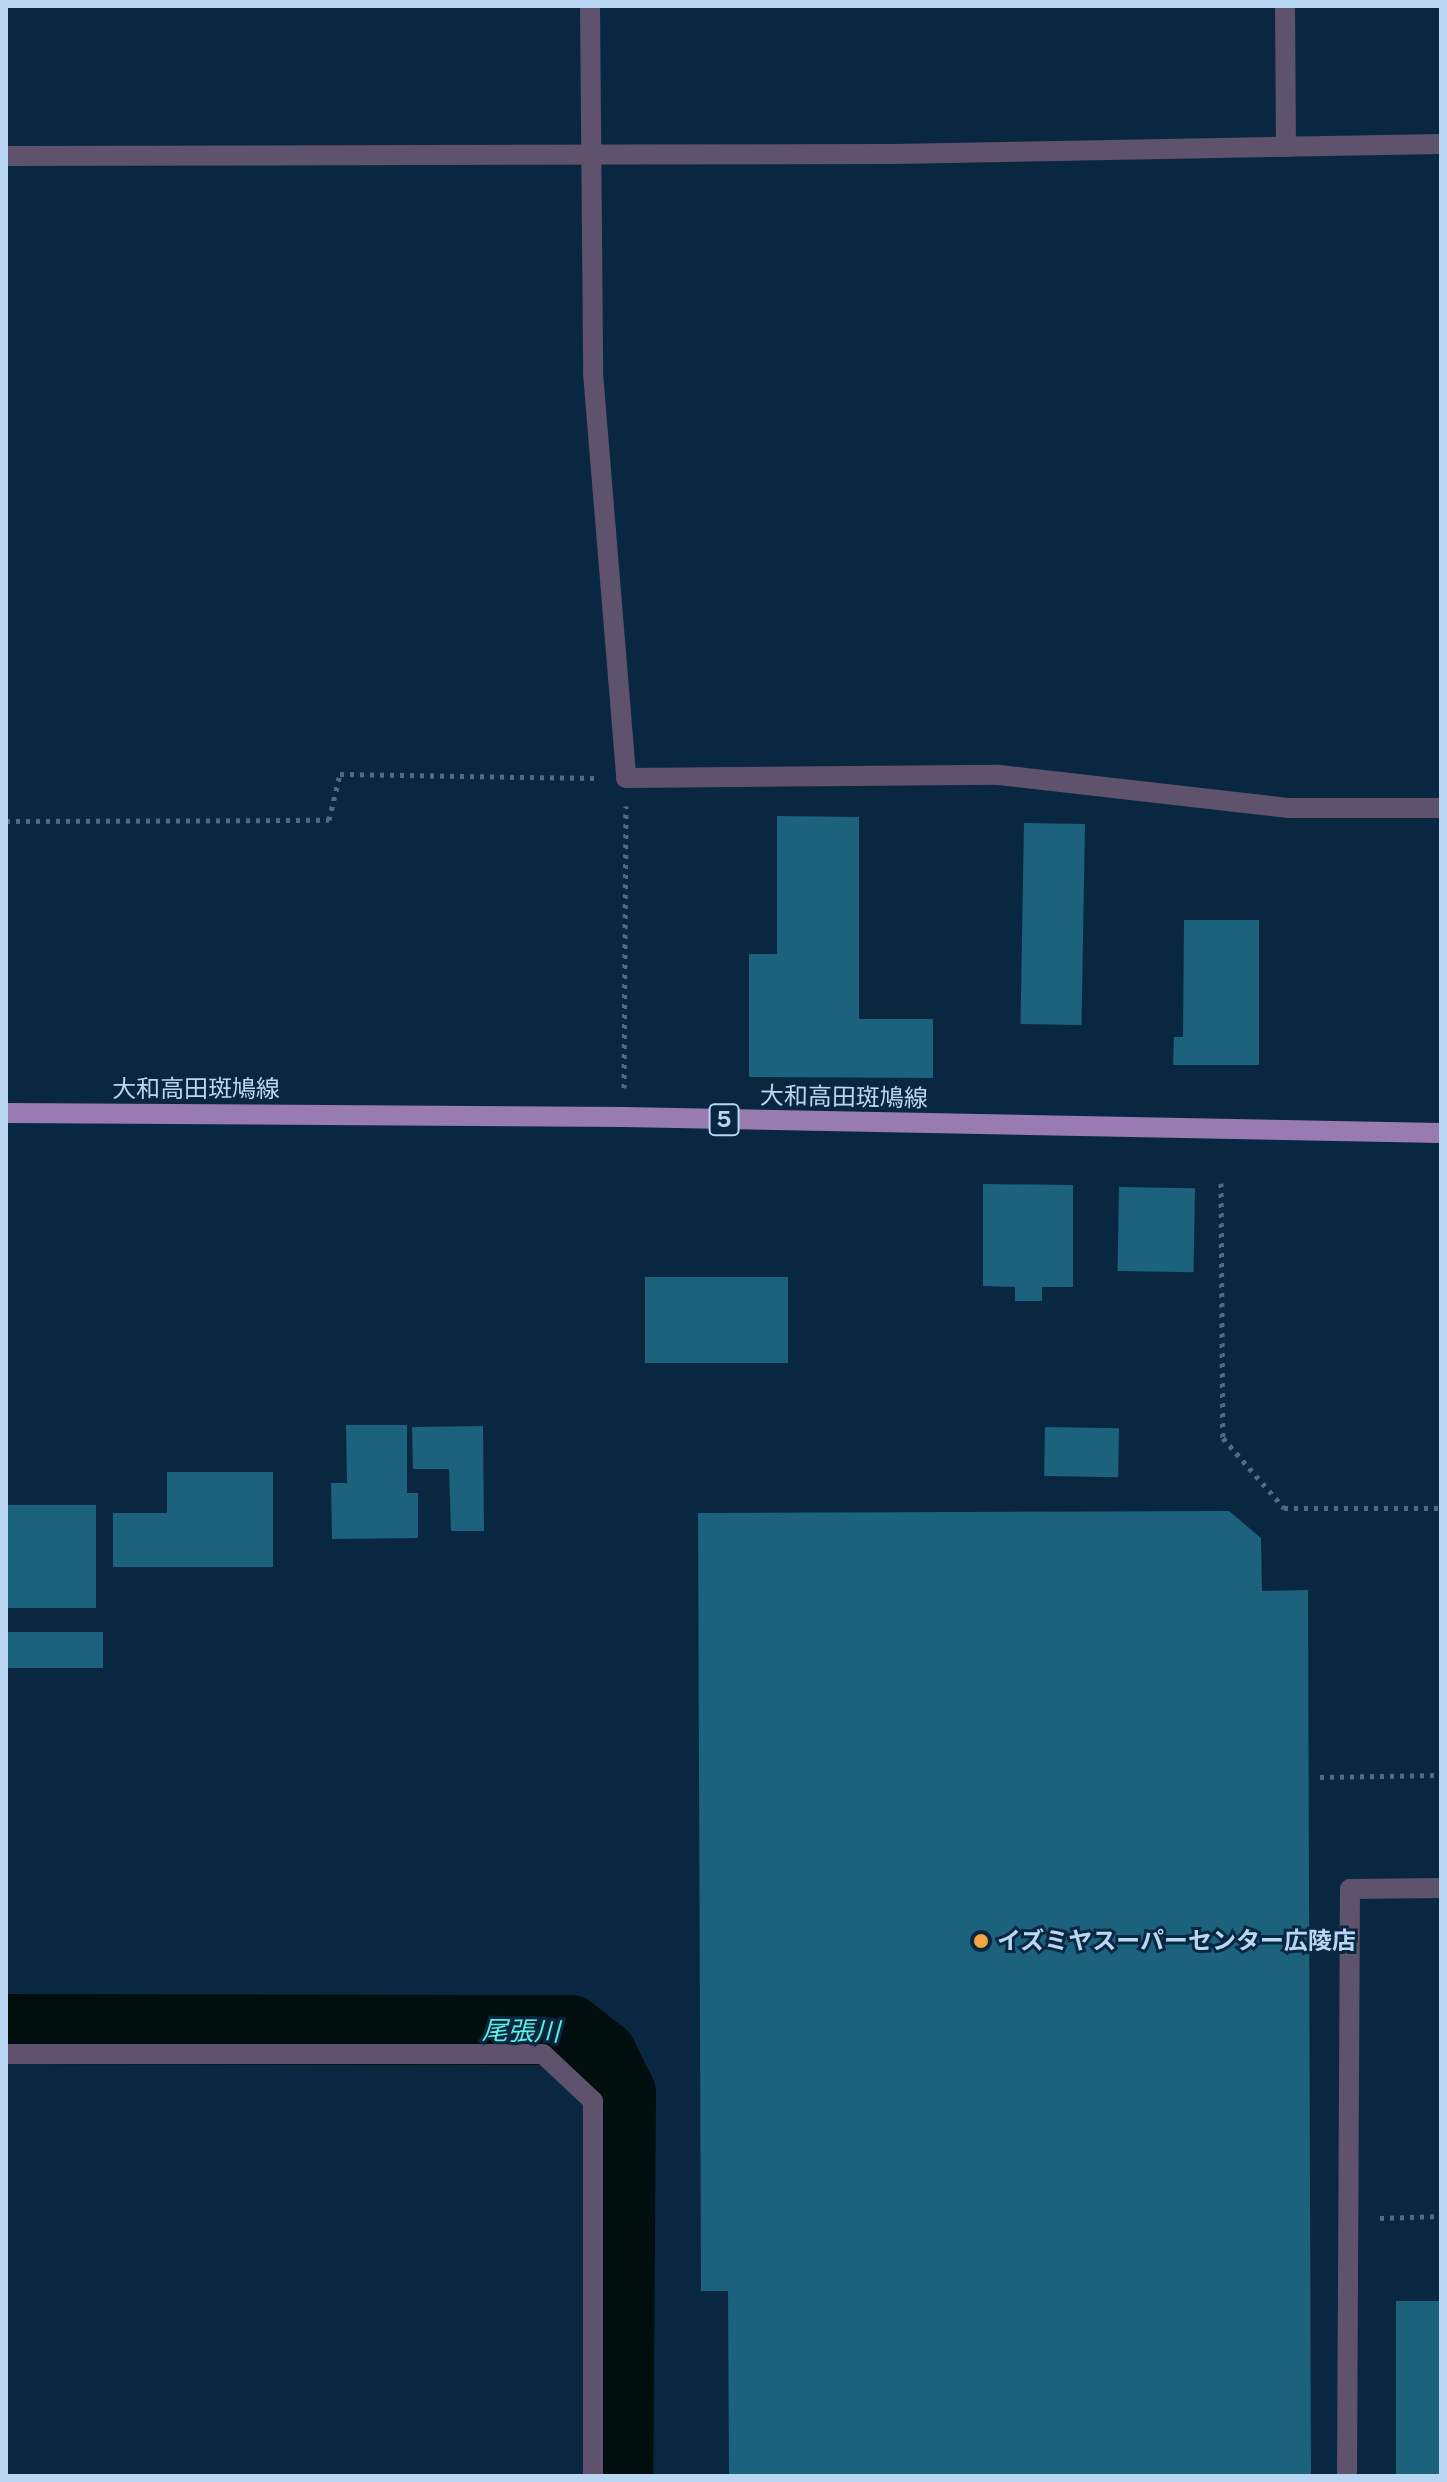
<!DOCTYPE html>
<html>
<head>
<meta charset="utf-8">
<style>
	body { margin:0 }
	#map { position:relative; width:1447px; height:2482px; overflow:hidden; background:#092741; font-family:"Public Sans","Noto Sans JP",sans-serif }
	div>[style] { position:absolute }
	.river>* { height:70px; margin:-35px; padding:0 35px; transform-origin:35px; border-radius:35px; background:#000f0d }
	.building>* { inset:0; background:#1c627d; transform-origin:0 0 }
	.path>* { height:5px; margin-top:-2.5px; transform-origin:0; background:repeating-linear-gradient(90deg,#4d6b85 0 4px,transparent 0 10px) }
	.lane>* { height:20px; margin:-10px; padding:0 10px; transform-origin:10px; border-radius:10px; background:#5f526c }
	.street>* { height:20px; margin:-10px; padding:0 10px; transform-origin:10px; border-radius:10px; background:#5f526c }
	.primary>* { height:20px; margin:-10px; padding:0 10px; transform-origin:10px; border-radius:10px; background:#987cb1 }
	.dots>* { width:22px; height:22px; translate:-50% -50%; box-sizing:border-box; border:4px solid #092741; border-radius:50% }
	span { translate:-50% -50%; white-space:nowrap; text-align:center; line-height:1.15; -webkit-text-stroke:6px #092741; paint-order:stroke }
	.shield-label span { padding:2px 6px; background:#092741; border:2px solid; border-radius:6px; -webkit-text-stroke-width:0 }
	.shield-label { font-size:22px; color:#b9d6f2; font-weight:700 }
	.street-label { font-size:24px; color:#b9d6f2 }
	.poi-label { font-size:24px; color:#b9d6f2; font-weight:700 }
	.left { translate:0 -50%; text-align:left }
	.water-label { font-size:26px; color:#5deee2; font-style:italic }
	.frame { position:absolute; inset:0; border:8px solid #b9d6f2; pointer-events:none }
</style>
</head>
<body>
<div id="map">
	<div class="river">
		<div style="left:6px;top:2029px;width:564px;rotate:0.1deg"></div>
		<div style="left:570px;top:2030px;width:41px;rotate:38deg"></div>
		<div style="left:602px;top:2055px;width:42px;rotate:63.4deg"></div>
		<div style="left:621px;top:2093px;width:383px;rotate:90.4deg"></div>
	</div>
	<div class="building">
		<div style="clip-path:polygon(777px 816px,859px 817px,859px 1019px,933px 1019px,933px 1078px,749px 1077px,749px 954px,777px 954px)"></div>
		<div style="left:1024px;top:823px;width:61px;height:201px;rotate:1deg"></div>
		<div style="clip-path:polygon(1184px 920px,1259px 920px,1259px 1065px,1173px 1065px,1174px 1037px,1183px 1037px)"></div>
		<div style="clip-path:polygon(983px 1184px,1073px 1185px,1073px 1287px,1042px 1287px,1042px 1301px,1015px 1301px,1015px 1287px,983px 1286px)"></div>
		<div style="left:1119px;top:1187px;width:76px;height:84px;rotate:1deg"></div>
		<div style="left:645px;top:1277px;width:143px;height:86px"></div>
		<div style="clip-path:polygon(346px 1425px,407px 1425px,407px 1493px,418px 1493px,418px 1538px,332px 1539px,331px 1483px,347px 1483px)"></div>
		<div style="clip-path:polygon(483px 1426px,484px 1531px,451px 1531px,449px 1469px,413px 1469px,412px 1427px)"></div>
		<div style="left:1045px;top:1427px;width:74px;height:49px;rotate:1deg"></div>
		<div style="clip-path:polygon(167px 1472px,273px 1472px,273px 1567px,113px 1567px,113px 1513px,167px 1513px)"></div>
		<div style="left:6px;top:1505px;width:90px;height:103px"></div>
		<div style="clip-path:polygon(1229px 1511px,1261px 1538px,1262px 1591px,1308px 1590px,1311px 2476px,729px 2476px,728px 2291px,701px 2291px,698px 1513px)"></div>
		<div style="left:6px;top:1632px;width:97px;height:36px"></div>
		<div style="left:1396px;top:2301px;width:45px;height:175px"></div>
	</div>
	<div class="path">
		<div style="left:6px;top:821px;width:323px;rotate:-0.2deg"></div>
		<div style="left:329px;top:820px;width:47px;rotate:-76.6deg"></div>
		<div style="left:340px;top:774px;width:256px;rotate:0.9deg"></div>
		<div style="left:624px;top:1088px;width:282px;rotate:-89.6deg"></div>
		<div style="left:1221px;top:1183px;width:255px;rotate:89.6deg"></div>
		<div style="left:1223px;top:1438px;width:93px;rotate:48.9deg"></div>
		<div style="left:1284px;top:1508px;width:157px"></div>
		<div style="left:1320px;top:1777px;width:121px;rotate:-0.9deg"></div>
		<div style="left:1380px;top:2218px;width:61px;rotate:-1.9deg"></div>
	</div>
	<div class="lane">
		<div style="left:1347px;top:2476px;width:587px;rotate:-89.71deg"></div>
		<div style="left:1350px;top:1889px;width:91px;rotate:-0.6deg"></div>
	</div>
	<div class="street">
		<div style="left:590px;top:6px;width:367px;rotate:89.5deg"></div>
		<div style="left:593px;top:373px;width:406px;rotate:85.3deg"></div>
		<div style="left:626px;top:778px;width:373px;rotate:-0.5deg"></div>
		<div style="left:999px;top:775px;width:290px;rotate:6.5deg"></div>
		<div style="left:1287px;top:808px;width:154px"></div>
		<div style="left:1285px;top:6px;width:141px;rotate:89.6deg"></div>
		<div style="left:6px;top:156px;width:888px;rotate:-0.13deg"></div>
		<div style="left:894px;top:154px;width:547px;rotate:-1.05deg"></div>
		<div style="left:6px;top:2054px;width:537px"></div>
		<div style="left:543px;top:2054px;width:69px;rotate:43.2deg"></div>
		<div style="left:593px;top:2101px;width:375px;rotate:90deg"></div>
	</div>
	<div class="primary">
		<div style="left:6px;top:1113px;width:618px;rotate:0.37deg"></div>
		<div style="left:624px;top:1117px;width:817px;rotate:1.12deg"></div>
	</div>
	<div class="dots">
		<div style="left:981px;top:1941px;background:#f3a443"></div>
	</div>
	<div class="shield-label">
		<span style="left:724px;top:1120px">5</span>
	</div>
	<div class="street-label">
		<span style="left:196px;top:1089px">大和高田斑鳩線</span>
		<span style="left:844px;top:1097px;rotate:1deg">大和高田斑鳩線</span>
	</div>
	<div class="poi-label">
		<span class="left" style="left:997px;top:1941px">イズミヤスーパーセンター広陵店</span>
	</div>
	<div class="water-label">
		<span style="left:521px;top:2031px;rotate:1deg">尾張川</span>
	</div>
	<div class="frame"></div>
</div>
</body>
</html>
